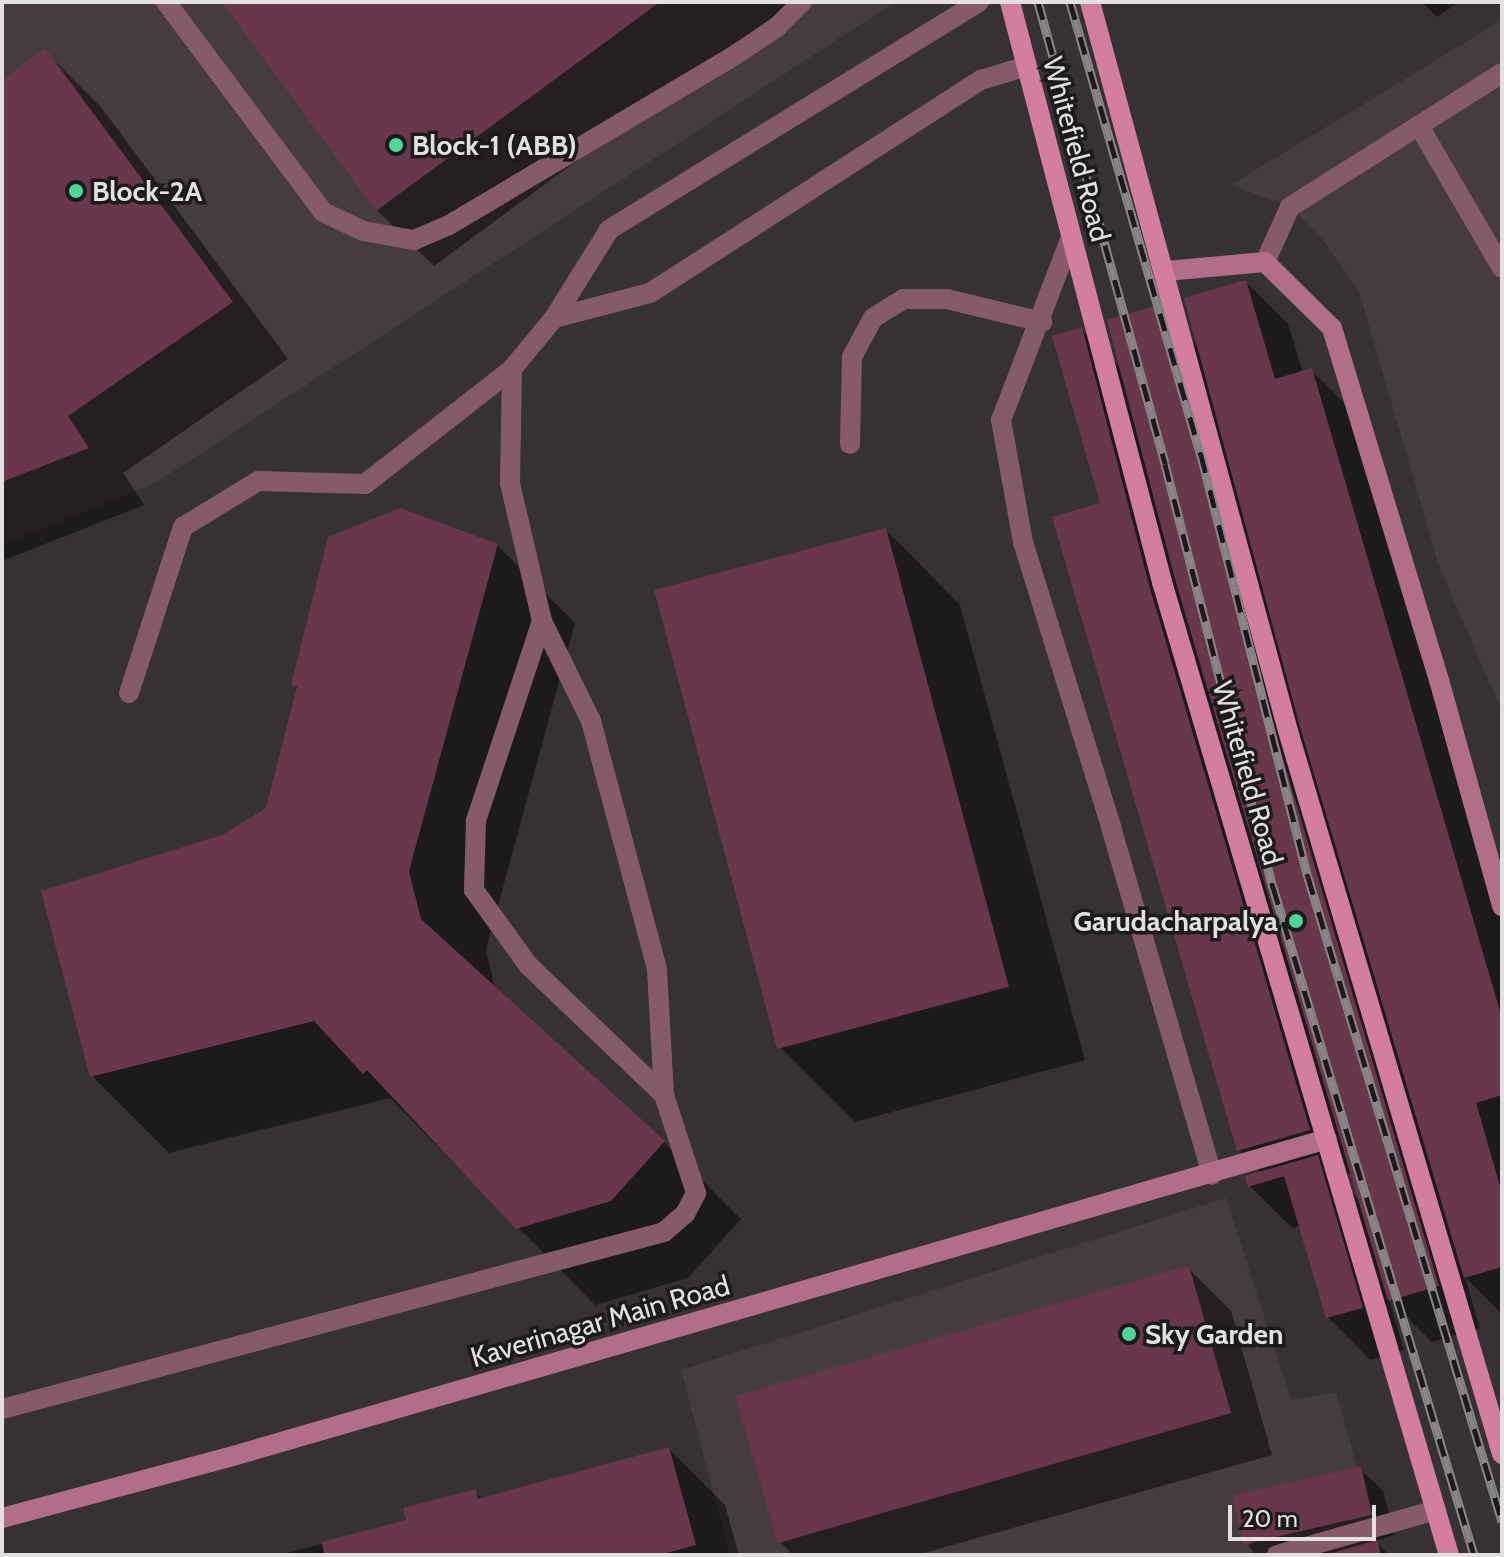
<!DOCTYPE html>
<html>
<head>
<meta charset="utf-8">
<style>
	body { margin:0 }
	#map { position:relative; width:1504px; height:1557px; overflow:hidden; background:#363234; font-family:Cabin,sans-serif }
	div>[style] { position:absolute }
	.built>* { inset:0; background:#463b3f }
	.shadow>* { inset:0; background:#0007 }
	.building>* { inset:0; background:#69374c; transform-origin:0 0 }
	.lane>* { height:20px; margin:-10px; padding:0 10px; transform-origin:10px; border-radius:10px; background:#855a6a }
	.street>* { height:20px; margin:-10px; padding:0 10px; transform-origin:10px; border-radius:10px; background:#855a6a }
	.secondary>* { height:20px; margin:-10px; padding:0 10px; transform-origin:10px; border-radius:10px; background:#b16e88 }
	.primary>* { height:20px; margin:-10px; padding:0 10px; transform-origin:10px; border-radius:10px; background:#d37da0 }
	.rail>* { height:9px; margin-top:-4.5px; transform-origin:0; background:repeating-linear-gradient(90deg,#1c1a1b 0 18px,#898687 0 36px); box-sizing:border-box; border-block:2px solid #898687 }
	.dots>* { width:22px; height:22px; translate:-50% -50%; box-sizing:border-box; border:4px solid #1c1a1b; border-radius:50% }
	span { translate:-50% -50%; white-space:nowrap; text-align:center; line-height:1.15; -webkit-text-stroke:7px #1c1a1b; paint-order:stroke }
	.poi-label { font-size:28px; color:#e3e0e1; font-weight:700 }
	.left { translate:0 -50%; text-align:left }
	.right { translate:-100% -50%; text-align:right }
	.street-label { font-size:28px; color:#e3e0e1 }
	.frame { position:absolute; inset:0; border:4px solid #e3e0e1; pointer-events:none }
	.scale { position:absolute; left:1228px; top:1505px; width:148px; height:36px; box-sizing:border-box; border:4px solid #e3e0e1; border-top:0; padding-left:10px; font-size:24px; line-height:28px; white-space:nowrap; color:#e3e0e1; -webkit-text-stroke:6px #1c1a1b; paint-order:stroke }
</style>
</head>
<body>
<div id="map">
	<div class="built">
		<div style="clip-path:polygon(2px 2px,895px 2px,157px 482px,2px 545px)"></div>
		<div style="clip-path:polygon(1502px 20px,1502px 711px,1439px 566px,1359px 291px,1321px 238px,1290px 207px,1231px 185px)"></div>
		<div style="clip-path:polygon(1226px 1198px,1291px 1400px,1336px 1392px,1382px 1555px,730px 1555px,681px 1370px)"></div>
	</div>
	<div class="shadow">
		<div style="clip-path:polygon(224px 2px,793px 2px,434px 266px,377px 210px)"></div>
		<div style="clip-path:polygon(1422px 2px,1459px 2px,1437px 17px)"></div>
		<div style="clip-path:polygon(45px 51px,101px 107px,288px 359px,123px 473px,144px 505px,2px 561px,2px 82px)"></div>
		<div style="clip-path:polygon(evenodd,1246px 282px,1288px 324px,1303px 373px,1311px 370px,1354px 413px,1502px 919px,1502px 1314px,1465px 1277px,1480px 1328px,1432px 1342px,1389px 1299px,1404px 1350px,1370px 1360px,1328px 1317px,1301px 1226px,1292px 1228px,1250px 1186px,1262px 1173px,1239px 1150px,1103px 504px,1081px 330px,1122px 370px,1158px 307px,1200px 349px,1246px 282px,1352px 1173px,1360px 1201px,1336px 1177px,1352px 1173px)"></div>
		<div style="clip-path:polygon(886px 530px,960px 605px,1085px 1060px,855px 1122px,780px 1047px)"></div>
		<div style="clip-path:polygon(497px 545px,575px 623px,486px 950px,495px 989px,664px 1142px,741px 1219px,688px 1278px,595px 1305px,390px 1098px,169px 1153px,92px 1076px,223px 837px,268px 810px,299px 690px,293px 685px)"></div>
		<div style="clip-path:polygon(1188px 1268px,1231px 1311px,1272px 1455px,917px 1555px,793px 1555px,778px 1540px)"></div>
		<div style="clip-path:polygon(669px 1449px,725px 1505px,739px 1555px,279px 1555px,409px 1521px,475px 1492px,483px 1500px)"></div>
		<div style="clip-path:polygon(1360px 1469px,1383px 1491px,1395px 1535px,1375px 1541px,1389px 1555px,1257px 1555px,1248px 1546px)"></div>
	</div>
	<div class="building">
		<div style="clip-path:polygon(222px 2px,660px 2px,376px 211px)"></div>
		<div style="clip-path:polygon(45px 48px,233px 302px,68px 416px,89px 448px,2px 482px,2px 80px)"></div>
		<div style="clip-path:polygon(1246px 280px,1275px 379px,1312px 368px,1502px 1018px,1502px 1095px,1476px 1103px,1502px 1193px,1502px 1267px,1464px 1278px,1300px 727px,1184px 298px)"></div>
		<div style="clip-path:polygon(1159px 305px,1276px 735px,1439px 1286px,1388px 1301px,1175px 579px,1107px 320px)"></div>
		<div style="clip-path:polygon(1082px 327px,1149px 585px,1310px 1130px,1237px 1151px,1052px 517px,1100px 503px,1052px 336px)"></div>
		<div style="clip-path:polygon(400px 508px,498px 544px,409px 871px,421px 919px,665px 1141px,611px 1201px,516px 1229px,367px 1070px,363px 1074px,314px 1021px,90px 1077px,41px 891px,222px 835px,266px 808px,297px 687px,291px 685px,328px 537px)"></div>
		<div style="left:886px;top:528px;width:475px;height:240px;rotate:75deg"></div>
		<div style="clip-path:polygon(1318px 1155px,1363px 1308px,1326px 1318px,1284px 1176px,1248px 1187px,1245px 1176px)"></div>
		<div style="left:1189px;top:1266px;width:153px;height:472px;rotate:74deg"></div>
		<div style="clip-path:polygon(669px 1447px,696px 1545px,659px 1555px,324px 1555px,322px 1542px,406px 1520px,403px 1508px,476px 1489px,478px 1499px)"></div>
		<div style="left:1361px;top:1466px;width:50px;height:132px;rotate:77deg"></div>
		<div style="clip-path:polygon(1377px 1540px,1381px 1555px,1325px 1555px)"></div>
	</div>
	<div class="lane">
		<div style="left:166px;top:2px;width:262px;rotate:53.2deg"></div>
		<div style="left:323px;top:212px;width:44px;rotate:25.4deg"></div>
		<div style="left:363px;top:231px;width:52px;rotate:10deg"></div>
		<div style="left:414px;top:240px;width:38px;rotate:-23deg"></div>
		<div style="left:449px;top:225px;width:326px;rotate:-30.7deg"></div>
		<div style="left:729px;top:59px;width:58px;rotate:-33.7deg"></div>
		<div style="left:777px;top:27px;width:35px;rotate:-45deg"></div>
		<div style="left:1419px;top:126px;width:164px;rotate:59.7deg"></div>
		<div style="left:1265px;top:262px;width:60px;rotate:-65.6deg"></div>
		<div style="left:1290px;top:207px;width:251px;rotate:-32.3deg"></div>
		<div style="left:850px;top:444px;width:87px;rotate:-88.7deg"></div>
		<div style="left:852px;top:357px;width:44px;rotate:-61.7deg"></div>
		<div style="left:873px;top:318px;width:36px;rotate:-32deg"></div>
		<div style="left:903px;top:299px;width:44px"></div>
		<div style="left:947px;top:299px;width:98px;rotate:13.6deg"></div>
		<div style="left:1277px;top:1555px;width:165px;rotate:-15.8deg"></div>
	</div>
	<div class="street">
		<div style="left:979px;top:2px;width:435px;rotate:148.4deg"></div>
		<div style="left:609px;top:230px;width:104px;rotate:122deg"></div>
		<div style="left:554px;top:318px;width:99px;rotate:-14.6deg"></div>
		<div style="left:650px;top:293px;width:394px;rotate:-32.8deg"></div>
		<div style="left:981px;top:80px;width:48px;rotate:-16.9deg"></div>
		<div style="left:1071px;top:237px;width:196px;rotate:110.9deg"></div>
		<div style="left:1001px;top:420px;width:124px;rotate:79.8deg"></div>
		<div style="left:1023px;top:542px;width:298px;rotate:72.8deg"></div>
		<div style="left:1111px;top:827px;width:362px;rotate:73.8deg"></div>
		<div style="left:542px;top:621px;width:211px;rotate:108.3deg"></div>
		<div style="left:476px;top:821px;width:69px;rotate:91.7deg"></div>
		<div style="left:474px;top:890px;width:92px;rotate:54.2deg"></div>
		<div style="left:528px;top:965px;width:188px;rotate:43.7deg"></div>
		<div style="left:129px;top:693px;width:175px;rotate:-72deg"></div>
		<div style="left:183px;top:527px;width:88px;rotate:-31.5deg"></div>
		<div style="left:258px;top:481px;width:107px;rotate:1.6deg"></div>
		<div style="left:365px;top:484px;width:187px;rotate:-38deg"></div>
		<div style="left:2px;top:1409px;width:685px;rotate:-14.97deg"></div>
		<div style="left:664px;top:1232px;width:28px;rotate:-41deg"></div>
		<div style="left:685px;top:1214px;width:24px;rotate:-62deg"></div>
		<div style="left:696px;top:1193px;width:103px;rotate:-108.1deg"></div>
		<div style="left:664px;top:1095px;width:126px;rotate:-93.2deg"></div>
		<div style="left:657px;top:969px;width:257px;rotate:-104.9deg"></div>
		<div style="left:591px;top:721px;width:111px;rotate:-116.1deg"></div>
		<div style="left:542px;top:621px;width:142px;rotate:-103.1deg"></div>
		<div style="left:510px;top:483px;width:114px;rotate:-89deg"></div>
		<div style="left:512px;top:369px;width:66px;rotate:-50.5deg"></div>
	</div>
	<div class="secondary">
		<div style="left:1166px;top:271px;width:99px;rotate:-5.2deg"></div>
		<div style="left:1265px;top:262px;width:94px;rotate:44.6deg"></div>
		<div style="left:1332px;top:328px;width:368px;rotate:73.1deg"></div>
		<div style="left:1439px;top:680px;width:235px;rotate:74.4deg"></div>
		<div style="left:2px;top:1518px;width:232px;rotate:-15deg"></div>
		<div style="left:226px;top:1458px;width:1146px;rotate:-16.16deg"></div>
	</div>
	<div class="primary">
		<div style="left:1010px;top:2px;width:600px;rotate:75.31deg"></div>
		<div style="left:1162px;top:582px;width:1014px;rotate:73.57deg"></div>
		<div style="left:1090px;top:2px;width:755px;rotate:74.8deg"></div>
		<div style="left:1288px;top:731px;width:754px;rotate:73.51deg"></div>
	</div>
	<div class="rail">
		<div style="left:1038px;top:2px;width:479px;rotate:74.6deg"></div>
		<div style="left:1165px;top:464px;width:437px;rotate:75.7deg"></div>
		<div style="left:1273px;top:887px;width:698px;rotate:73.25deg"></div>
		<div style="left:1070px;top:2px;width:472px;rotate:73.9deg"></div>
		<div style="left:1201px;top:455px;width:435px;rotate:75.8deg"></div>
		<div style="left:1308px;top:877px;width:673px;rotate:73.24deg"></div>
	</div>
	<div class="dots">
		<div style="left:396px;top:145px;background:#52d397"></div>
		<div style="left:76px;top:191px;background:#52d397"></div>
		<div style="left:1296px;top:921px;background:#52d397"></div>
		<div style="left:1129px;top:1334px;background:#52d397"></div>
	</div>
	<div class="poi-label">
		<span class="left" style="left:412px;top:145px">Block-1 (ABB)</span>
		<span class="left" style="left:92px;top:191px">Block-2A</span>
		<span class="right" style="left:1278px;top:921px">Garudacharpalya</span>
		<span class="left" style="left:1145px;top:1334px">Sky Garden</span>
	</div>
	<div class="street-label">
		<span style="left:1077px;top:149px;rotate:75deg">Whitefield Road</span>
		<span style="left:1248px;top:773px;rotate:74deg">Whitefield Road</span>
		<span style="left:600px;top:1321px;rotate:-16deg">Kaverinagar Main Road</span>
	</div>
	<div class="frame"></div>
	<div class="scale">20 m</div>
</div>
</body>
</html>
